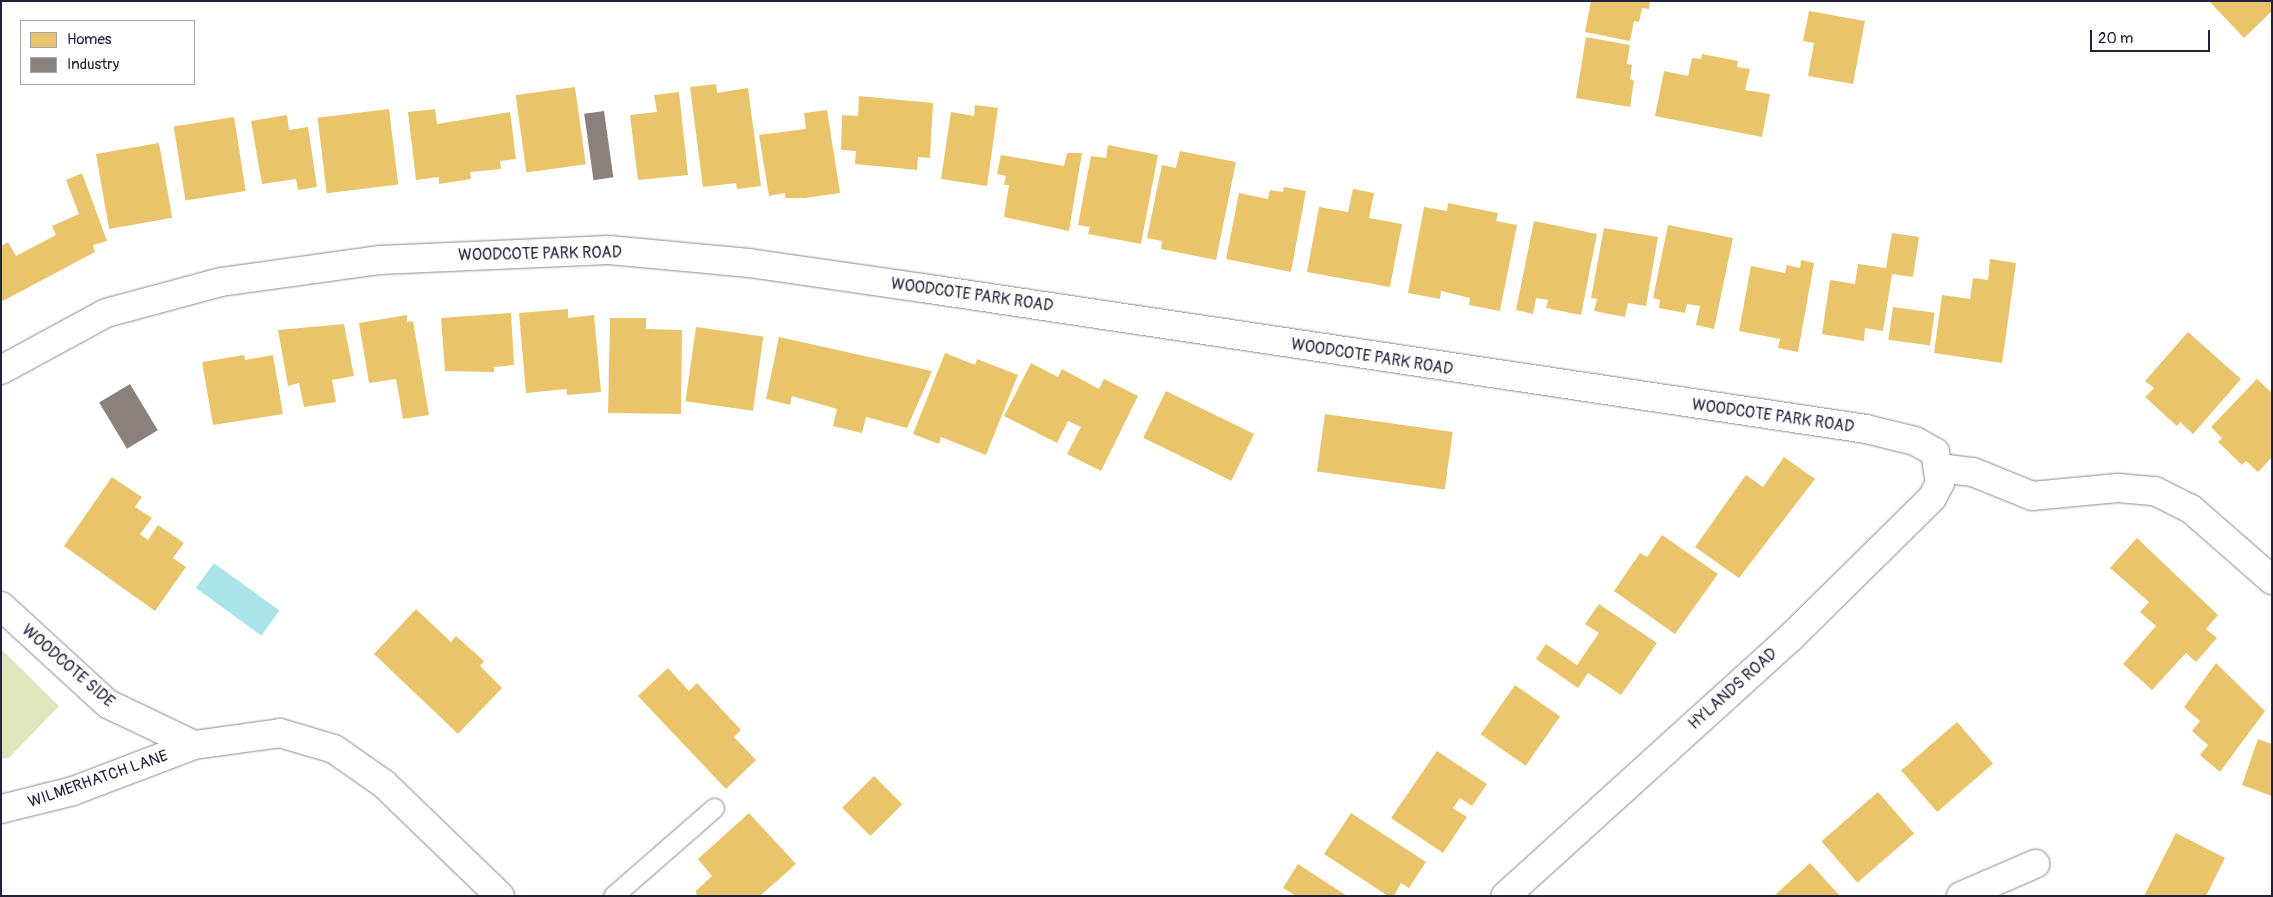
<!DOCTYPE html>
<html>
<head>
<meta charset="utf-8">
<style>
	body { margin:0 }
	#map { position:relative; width:2273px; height:897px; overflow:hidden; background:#fff; font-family:Pangolin,sans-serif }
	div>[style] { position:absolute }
	.green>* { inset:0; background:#e0e6bc }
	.water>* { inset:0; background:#ace5e9; transform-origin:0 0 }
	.homes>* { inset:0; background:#e9c46a; transform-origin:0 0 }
	.industry>* { inset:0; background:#8a817c; transform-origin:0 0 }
	.roads { filter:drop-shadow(0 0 1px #8a8a8f) drop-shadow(0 0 1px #8a8a8f) }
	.service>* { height:19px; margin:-9.5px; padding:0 9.5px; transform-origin:9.5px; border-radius:9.5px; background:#fff }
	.minor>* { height:28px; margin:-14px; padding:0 14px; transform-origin:14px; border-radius:14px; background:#fff }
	span { translate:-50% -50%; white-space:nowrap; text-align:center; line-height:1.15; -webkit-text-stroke:5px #fff; paint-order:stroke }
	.street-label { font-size:16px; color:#22223b }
	.frame { position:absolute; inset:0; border:2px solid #22223b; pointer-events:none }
	.legend { position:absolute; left:20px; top:20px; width:175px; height:65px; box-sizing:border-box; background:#fff; border:1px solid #a7a7b1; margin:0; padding:6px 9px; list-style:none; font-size:15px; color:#22223b }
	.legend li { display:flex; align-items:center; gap:10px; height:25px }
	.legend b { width:25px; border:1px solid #a7a7b1 }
	.scale { position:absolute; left:2090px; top:30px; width:120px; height:22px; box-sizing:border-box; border:2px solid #22223b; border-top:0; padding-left:6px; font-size:15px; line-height:18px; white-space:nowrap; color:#22223b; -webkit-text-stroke:4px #fff; paint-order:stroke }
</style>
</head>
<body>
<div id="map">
	<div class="green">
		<div style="clip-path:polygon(1px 649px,59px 706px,9px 758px,1px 759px)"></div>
	</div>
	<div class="water">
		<div style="left:214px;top:563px;width:81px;height:31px;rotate:36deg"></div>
	</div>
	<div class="homes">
		<div style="clip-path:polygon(1591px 1px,1650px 1px,1649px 9px,1642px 8px,1639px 22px,1634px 21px,1630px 41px,1585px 32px)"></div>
		<div style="clip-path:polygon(2209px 1px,2272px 1px,2272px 11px,2244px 38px)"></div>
		<div style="clip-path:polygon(1809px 11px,1865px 21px,1853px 84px,1808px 76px,1814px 43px,1803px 41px)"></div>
		<div style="clip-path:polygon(1586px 37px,1630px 45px,1627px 64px,1632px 65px,1630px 79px,1634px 81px,1630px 107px,1576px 98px)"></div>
		<div style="clip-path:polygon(1702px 54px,1738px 61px,1737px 67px,1750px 69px,1745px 90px,1770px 94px,1762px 137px,1655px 116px,1664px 71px,1688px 76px,1692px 58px,1701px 59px)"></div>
		<div style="clip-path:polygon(716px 84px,717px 93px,748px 88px,761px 186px,737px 189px,736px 183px,703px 187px,690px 87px)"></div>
		<div style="left:575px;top:87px;width:78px;height:60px;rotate:82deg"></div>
		<div style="clip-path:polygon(679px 92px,688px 175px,638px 180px,630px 115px,657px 112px,654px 95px)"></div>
		<div style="clip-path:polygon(859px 96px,933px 103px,930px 158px,918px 157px,917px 170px,855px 164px,856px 151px,841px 150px,842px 115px,858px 116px)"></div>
		<div style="clip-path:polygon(975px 105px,998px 108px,987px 186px,941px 179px,951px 112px,974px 116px)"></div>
		<div style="left:389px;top:109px;width:76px;height:72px;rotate:83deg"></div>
		<div style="clip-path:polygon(435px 109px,437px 124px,510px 112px,516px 159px,500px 161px,501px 169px,470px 172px,471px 179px,439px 184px,439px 177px,416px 180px,408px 112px)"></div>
		<div style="clip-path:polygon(827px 110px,840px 193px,805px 198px,785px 198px,785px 193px,769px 196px,759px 135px,806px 129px,804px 113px)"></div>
		<div style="clip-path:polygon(287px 115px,289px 130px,308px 127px,317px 187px,298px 190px,296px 179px,262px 184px,251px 121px)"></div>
		<div style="left:234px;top:117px;width:75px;height:61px;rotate:81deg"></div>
		<div style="left:159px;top:143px;width:76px;height:64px;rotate:80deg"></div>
		<div style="clip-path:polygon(1108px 145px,1158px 155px,1141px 244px,1088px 234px,1090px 227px,1078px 225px,1091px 156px,1106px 158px)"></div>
		<div style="clip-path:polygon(1180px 151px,1236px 162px,1216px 260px,1161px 249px,1162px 241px,1147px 238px,1162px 165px,1176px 168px)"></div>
		<div style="clip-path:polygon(1067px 153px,1082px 153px,1069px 231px,1004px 217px,1009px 185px,1004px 185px,1006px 176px,997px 174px,1001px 155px,1064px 166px)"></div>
		<div style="clip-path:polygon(82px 173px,107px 241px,93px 245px,95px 252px,1px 302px,1px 246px,8px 242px,16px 256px,56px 235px,52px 226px,79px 214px,66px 180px)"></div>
		<div style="clip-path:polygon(1284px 187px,1306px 191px,1291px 272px,1226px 259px,1239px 193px,1268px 199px,1270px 190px,1283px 192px)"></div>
		<div style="clip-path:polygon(1353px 189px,1374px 193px,1369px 218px,1402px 224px,1390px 287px,1307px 272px,1319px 207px,1348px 212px)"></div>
		<div style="clip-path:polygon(1448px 203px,1498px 213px,1496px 221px,1517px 225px,1500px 311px,1469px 305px,1470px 298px,1441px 291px,1440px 299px,1408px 293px,1424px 207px,1447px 211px)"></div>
		<div style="clip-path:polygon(1534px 221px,1597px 234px,1581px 315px,1546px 308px,1548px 300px,1536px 298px,1533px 314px,1516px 310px)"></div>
		<div style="clip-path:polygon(1668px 225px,1733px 238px,1714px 329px,1696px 325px,1700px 306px,1687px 304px,1685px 313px,1659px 308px,1660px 300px,1653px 298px)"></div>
		<div style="clip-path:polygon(1604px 228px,1658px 237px,1646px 306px,1628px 303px,1625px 317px,1594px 311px,1597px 299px,1591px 298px)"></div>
		<div style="clip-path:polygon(1892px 233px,1919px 237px,1913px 277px,1892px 274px,1883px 331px,1865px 328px,1864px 341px,1822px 334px,1830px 280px,1855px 284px,1858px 264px,1886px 268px)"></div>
		<div style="clip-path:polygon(1990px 259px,2016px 263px,2002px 363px,1934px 353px,1942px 295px,1970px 299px,1973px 278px,1988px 280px)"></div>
		<div style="clip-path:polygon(1801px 260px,1814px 263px,1798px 352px,1778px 348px,1780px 339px,1739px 331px,1751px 266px,1785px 273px,1787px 265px,1800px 268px)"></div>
		<div style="left:1893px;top:307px;width:42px;height:33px;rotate:8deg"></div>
		<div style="clip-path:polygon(568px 309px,568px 318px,594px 315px,601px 392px,567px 395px,567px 389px,526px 393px,519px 313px)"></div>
		<div style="clip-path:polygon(511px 313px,514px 365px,494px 367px,494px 372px,445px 371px,441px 318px)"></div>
		<div style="clip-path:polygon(407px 315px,407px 322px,413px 321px,429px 415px,403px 419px,396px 379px,369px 383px,359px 323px)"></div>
		<div style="clip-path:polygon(610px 318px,646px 318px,646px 329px,682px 330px,681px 414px,608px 413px)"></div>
		<div style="clip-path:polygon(344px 324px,354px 376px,332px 380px,336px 402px,304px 407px,299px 383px,288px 386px,278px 330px)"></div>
		<div style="left:696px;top:327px;width:68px;height:75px;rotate:8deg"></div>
		<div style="clip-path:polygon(2188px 332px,2241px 379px,2193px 434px,2180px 422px,2177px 426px,2145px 397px,2154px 388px,2145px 381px)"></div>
		<div style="clip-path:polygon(779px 337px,932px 371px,907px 428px,866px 417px,862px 433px,833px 426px,837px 409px,792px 396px,790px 405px,766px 399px)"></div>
		<div style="clip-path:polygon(945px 353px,975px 365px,977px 359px,1018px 375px,986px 455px,941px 437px,939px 444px,913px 434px)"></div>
		<div style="clip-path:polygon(244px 355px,245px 360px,273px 355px,283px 414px,213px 425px,202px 362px)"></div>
		<div style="clip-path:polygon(1031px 363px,1058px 377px,1062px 369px,1099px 389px,1104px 379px,1138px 396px,1101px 471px,1067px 454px,1081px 427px,1068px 421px,1057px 443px,1004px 416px)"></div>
		<div style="clip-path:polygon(2257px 379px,2272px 393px,2272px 457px,2258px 472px,2246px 461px,2242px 465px,2218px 442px,2222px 438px,2211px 427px)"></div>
		<div style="left:1166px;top:391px;width:98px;height:52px;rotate:26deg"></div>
		<div style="left:1325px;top:414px;width:129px;height:58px;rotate:8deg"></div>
		<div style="clip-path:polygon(1784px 457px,1815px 479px,1739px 578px,1695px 547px,1746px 475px,1763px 487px)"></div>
		<div style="clip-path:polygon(112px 477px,142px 497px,135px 507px,152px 518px,140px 534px,148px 540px,158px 525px,184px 543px,173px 558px,186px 567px,155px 611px,64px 546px)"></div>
		<div style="clip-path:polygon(1662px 535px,1718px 574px,1675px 634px,1614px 591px,1640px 553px,1647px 557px)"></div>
		<div style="clip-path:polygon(2137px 538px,2218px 615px,2206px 629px,2217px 638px,2196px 662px,2186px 653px,2152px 690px,2123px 664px,2156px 626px,2140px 612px,2149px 602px,2110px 568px)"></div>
		<div style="clip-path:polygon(1599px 604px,1657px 643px,1621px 695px,1588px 673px,1578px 688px,1536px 659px,1546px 644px,1577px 665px,1599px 633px,1585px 624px)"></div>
		<div style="clip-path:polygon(416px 609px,451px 642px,456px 636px,484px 661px,480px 666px,502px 688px,458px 734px,374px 654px)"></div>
		<div style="clip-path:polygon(2216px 663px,2265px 711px,2220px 772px,2200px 755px,2208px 745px,2192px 731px,2200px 721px,2184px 707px)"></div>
		<div style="clip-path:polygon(668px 668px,689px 691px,697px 683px,741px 730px,734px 737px,756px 760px,726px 789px,638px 696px)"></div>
		<div style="left:1515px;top:685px;width:55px;height:60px;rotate:35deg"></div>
		<div style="left:1957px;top:722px;width:55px;height:74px;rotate:49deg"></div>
		<div style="clip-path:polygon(2258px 739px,2272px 744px,2272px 796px,2242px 785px)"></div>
		<div style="clip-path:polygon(1437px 751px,1487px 784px,1472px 806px,1460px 798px,1453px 808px,1467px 817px,1443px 853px,1391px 818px)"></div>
		<div style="left:874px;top:776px;width:40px;height:45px;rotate:45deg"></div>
		<div style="left:1878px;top:792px;width:55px;height:75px;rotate:49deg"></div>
		<div style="clip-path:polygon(749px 813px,796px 864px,760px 896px,697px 896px,696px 891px,712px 876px,698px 859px)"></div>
		<div style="clip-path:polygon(1351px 813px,1426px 862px,1409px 888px,1401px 883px,1394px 896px,1388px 896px,1324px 854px)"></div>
		<div style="clip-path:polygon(2176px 833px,2225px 858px,2206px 896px,2144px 896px)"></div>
		<div style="clip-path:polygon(1810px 863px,1840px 896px,1774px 896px)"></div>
		<div style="clip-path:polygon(1298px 864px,1347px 896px,1296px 896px,1283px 888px)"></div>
	</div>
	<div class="industry">
		<div style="left:604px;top:111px;width:67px;height:20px;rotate:82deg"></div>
		<div style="left:130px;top:384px;width:54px;height:36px;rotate:59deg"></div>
	</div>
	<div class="roads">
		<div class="service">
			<div style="left:613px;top:896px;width:134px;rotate:-41.1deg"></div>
		</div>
		<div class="minor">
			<div style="left:1px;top:370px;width:119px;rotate:-28.5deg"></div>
			<div style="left:106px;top:313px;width:119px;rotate:-15.1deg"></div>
			<div style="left:221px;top:282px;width:161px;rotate:-7.9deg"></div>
			<div style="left:380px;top:260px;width:229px;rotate:-2.5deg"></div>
			<div style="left:609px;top:250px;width:141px;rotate:5.3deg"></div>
			<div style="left:749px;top:263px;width:176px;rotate:8.2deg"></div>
			<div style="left:923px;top:288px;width:953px;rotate:8.5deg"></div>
			<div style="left:1866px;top:429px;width:50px;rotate:13.8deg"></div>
			<div style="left:1915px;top:441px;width:23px;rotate:29deg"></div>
			<div style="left:1935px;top:452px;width:31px;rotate:81deg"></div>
			<div style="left:1940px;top:483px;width:17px;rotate:118deg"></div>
			<div style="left:1932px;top:498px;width:199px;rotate:135.4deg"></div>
			<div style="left:1790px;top:638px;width:384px;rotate:137.8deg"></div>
			<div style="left:1940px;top:468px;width:33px;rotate:7deg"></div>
			<div style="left:1973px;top:472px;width:64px;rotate:22.1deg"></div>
			<div style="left:2032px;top:496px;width:86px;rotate:-5.3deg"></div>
			<div style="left:2118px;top:488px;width:37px;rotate:5deg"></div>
			<div style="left:2155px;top:491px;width:40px;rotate:26.6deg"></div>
			<div style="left:2191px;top:509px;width:108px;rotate:41.2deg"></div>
			<div style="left:1px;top:606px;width:145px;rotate:42.5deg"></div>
			<div style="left:108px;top:704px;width:95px;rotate:25.5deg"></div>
			<div style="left:1px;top:809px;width:74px;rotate:-14deg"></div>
			<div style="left:73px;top:791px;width:129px;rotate:-20.8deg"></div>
			<div style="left:194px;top:745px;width:87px;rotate:-7.9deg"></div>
			<div style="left:280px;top:733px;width:56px;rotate:16.5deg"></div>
			<div style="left:334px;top:749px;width:61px;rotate:35deg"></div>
			<div style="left:384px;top:784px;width:161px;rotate:44deg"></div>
			<div style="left:1961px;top:896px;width:81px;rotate:-23.4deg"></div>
		</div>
	</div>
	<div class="street-label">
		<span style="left:540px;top:254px;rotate:-1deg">WOODCOTE PARK ROAD</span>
		<span style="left:972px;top:295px;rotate:8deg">WOODCOTE PARK ROAD</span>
		<span style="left:1372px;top:357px;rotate:9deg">WOODCOTE PARK ROAD</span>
		<span style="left:1773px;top:416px;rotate:8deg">WOODCOTE PARK ROAD</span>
		<span style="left:68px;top:666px;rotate:41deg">WOODCOTE SIDE</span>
		<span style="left:1733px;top:689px;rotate:-42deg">HYLANDS ROAD</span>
		<span style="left:98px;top:779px;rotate:-19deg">WILMERHATCH LANE</span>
	</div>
	<div class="frame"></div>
	<ul class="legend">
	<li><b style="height:14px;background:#e9c46a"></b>Homes</li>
	<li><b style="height:14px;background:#8a817c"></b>Industry</li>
	</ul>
	<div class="scale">20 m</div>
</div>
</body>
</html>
